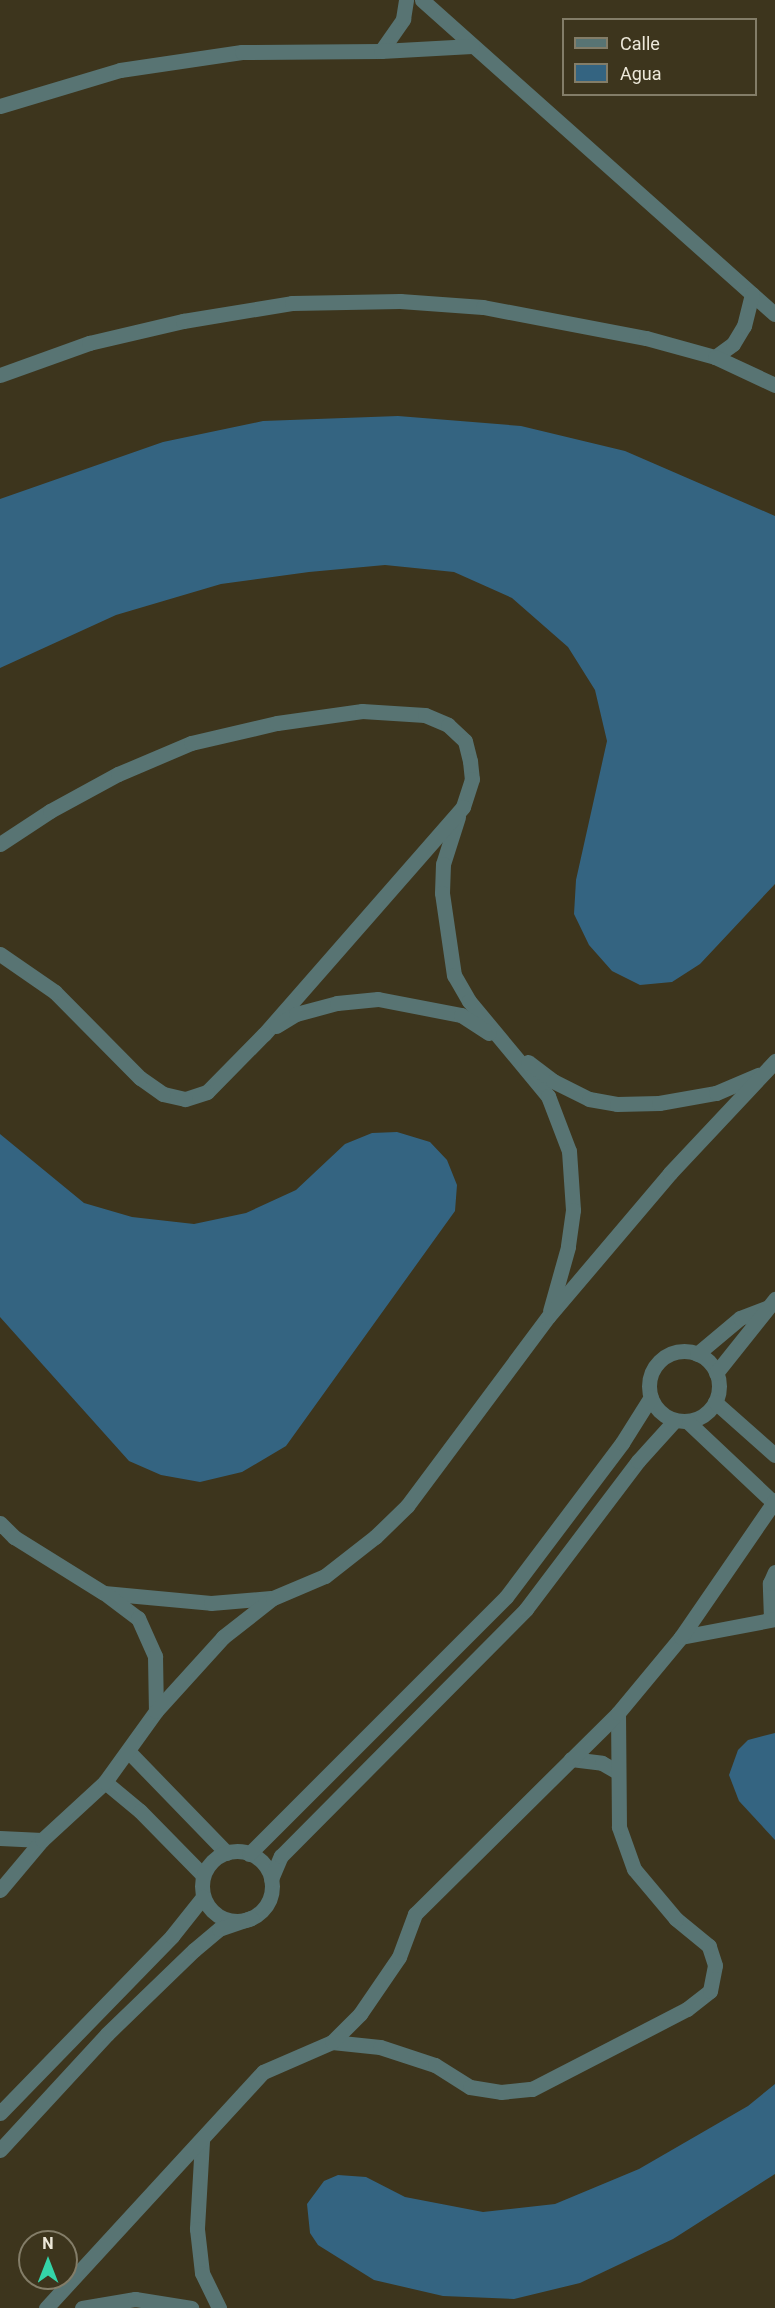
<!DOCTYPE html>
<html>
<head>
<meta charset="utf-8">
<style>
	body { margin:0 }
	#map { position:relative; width:775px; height:2308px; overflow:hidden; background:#3d351d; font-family:Roboto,sans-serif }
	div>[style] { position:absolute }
	.water>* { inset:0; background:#346481 }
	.minor>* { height:15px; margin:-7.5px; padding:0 7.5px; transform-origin:7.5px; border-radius:7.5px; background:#587473 }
	.minor>.ring { margin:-7.5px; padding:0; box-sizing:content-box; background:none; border:15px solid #587473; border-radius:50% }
	span { translate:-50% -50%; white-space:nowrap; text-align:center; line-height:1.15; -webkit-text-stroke:4.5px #3d351d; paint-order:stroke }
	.legend { position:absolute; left:562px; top:18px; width:195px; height:78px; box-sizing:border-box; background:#3d351d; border:2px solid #837d68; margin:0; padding:8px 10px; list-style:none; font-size:18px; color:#ede8d9 }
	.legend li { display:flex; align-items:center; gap:12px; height:30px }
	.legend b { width:30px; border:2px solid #837d68 }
	.north { position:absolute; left:18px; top:2230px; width:60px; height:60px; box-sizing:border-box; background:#3d351d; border:2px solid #837d68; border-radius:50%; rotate:0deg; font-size:16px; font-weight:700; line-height:24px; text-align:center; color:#ede8d9 }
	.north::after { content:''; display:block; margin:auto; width:21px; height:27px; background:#34d4a8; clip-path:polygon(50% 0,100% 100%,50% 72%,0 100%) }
</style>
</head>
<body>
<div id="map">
	<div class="water">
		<div style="clip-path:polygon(398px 416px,521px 426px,625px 451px,775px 516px,775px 884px,700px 964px,672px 982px,640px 985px,612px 971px,589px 945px,574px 914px,576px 880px,607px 741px,595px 690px,568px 647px,512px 598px,454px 572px,385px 565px,309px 572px,221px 584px,116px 615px,0 668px,0 499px,163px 442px,263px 421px)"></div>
		<div style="clip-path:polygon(397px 1132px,430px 1142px,447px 1160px,457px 1185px,455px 1211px,286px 1446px,242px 1472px,200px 1482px,161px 1475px,129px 1461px,0 1317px,0 1134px,84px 1203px,132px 1217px,194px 1224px,246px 1213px,296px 1190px,345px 1144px,372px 1133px)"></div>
		<div style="clip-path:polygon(775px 1733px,775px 1840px,739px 1801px,729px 1775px,738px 1750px,748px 1740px)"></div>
		<div style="clip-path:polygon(775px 2084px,775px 2174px,673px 2239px,580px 2283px,514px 2299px,443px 2296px,374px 2280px,318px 2245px,310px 2233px,307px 2204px,324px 2181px,338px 2175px,366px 2177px,405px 2197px,483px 2212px,555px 2204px,639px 2169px,748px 2106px)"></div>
	</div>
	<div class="minor">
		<div style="left:422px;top:0;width:472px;rotate:41.7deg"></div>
		<div style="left:381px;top:51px;width:39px;rotate:-55deg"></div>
		<div style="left:403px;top:19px;width:19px;rotate:-81deg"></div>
		<div style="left:0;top:106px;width:125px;rotate:-16.7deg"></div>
		<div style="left:120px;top:70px;width:123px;rotate:-8.4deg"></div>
		<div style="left:242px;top:52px;width:139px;rotate:-0.4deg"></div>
		<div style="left:381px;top:51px;width:91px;rotate:-3.1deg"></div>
		<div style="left:715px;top:357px;width:22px;rotate:-36deg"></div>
		<div style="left:733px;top:344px;width:21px;rotate:-59deg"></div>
		<div style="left:744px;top:326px;width:33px;rotate:-76deg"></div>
		<div style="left:0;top:375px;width:95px;rotate:-19.8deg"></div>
		<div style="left:89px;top:343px;width:97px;rotate:-13.2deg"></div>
		<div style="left:183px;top:321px;width:110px;rotate:-9.4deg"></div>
		<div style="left:292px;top:303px;width:108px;rotate:-1.1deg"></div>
		<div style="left:400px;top:301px;width:83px;rotate:4.1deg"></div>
		<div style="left:483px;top:307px;width:166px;rotate:10.8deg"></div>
		<div style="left:646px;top:338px;width:72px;rotate:15.4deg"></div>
		<div style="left:715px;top:357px;width:66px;rotate:25deg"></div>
		<div style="left:458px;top:817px;width:49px;rotate:107.7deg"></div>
		<div style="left:443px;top:864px;width:29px;rotate:92deg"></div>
		<div style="left:442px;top:893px;width:83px;rotate:81.7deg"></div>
		<div style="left:454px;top:975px;width:30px;rotate:60deg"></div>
		<div style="left:469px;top:1001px;width:124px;rotate:50.3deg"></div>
		<div style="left:548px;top:1096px;width:59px;rotate:69.1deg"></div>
		<div style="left:569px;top:1151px;width:59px;rotate:86.1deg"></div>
		<div style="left:573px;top:1210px;width:37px;rotate:98deg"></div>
		<div style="left:568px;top:1247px;width:66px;rotate:105.7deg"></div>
		<div style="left:0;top:844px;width:60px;rotate:-33.4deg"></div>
		<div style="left:50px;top:811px;width:77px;rotate:-28.6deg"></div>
		<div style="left:118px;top:774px;width:79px;rotate:-23deg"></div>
		<div style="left:191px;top:743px;width:88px;rotate:-13.1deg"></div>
		<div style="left:277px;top:723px;width:86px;rotate:-8deg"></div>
		<div style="left:362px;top:711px;width:63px;rotate:3.6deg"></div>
		<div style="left:425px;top:715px;width:25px;rotate:23deg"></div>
		<div style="left:448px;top:725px;width:23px;rotate:43deg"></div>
		<div style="left:465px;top:741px;width:21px;rotate:76deg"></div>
		<div style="left:470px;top:761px;width:18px;rotate:84deg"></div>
		<div style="left:472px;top:779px;width:29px;rotate:108deg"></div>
		<div style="left:463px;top:807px;width:302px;rotate:131.2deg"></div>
		<div style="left:264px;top:1034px;width:81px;rotate:134.5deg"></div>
		<div style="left:207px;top:1092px;width:23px;rotate:162deg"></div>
		<div style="left:185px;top:1099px;width:23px;rotate:-167deg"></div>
		<div style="left:163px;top:1094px;width:28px;rotate:-145deg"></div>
		<div style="left:140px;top:1078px;width:121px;rotate:-134.7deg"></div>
		<div style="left:55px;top:992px;width:67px;rotate:-145.4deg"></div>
		<div style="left:276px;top:1026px;width:23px;rotate:-31deg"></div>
		<div style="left:296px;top:1014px;width:42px;rotate:-15deg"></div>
		<div style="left:337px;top:1003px;width:41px;rotate:-5.6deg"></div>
		<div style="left:378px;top:999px;width:85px;rotate:10.9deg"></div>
		<div style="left:461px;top:1015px;width:33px;rotate:33deg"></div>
		<div style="left:528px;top:1062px;width:31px;rotate:37deg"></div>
		<div style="left:553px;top:1081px;width:40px;rotate:26.6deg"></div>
		<div style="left:589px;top:1099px;width:28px;rotate:10deg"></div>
		<div style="left:617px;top:1104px;width:42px;rotate:-1.4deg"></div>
		<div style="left:659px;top:1103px;width:58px;rotate:-10deg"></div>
		<div style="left:716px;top:1093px;width:46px;rotate:-23.2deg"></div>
		<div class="ring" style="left:649px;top:1351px;width:55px;height:55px"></div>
		<div style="left:697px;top:1354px;width:56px;rotate:-39.9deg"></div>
		<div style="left:740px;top:1318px;width:28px;rotate:-21deg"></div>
		<div style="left:716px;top:1373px;width:95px;rotate:-51.4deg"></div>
		<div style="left:715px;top:1402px;width:80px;rotate:41.5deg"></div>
		<div style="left:687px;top:1421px;width:118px;rotate:43.3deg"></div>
		<div style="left:0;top:1523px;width:20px;rotate:45deg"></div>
		<div style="left:14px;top:1537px;width:106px;rotate:31.9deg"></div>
		<div style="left:104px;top:1593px;width:107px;rotate:5.3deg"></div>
		<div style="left:211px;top:1603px;width:60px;rotate:-4.8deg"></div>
		<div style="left:107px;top:1595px;width:39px;rotate:37deg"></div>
		<div style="left:138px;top:1618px;width:42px;rotate:65.9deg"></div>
		<div style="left:155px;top:1656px;width:55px;rotate:89deg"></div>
		<div style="left:771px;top:1619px;width:36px;rotate:-92deg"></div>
		<div style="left:770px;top:1583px;width:12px;rotate:-66deg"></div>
		<div style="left:681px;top:1637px;width:96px;rotate:-10.8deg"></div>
		<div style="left:128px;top:1751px;width:142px;rotate:45.9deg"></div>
		<div style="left:571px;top:1759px;width:31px;rotate:7deg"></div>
		<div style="left:602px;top:1763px;width:16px;rotate:30deg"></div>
		<div style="left:105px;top:1782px;width:45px;rotate:39.6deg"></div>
		<div style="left:140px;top:1811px;width:90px;rotate:45.5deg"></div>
		<div style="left:0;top:1838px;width:42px;rotate:2.7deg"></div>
		<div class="ring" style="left:202px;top:1851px;width:55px;height:55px"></div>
		<div style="left:249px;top:1854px;width:363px;rotate:-45deg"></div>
		<div style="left:506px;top:1597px;width:193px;rotate:-53deg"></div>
		<div style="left:622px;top:1443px;width:54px;rotate:-57.8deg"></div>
		<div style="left:271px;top:1879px;width:25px;rotate:-67deg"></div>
		<div style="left:281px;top:1856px;width:348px;rotate:-45.2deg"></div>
		<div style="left:526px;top:1609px;width:186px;rotate:-52.9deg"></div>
		<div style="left:638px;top:1461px;width:55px;rotate:-47.9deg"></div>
		<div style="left:0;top:1890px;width:65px;rotate:-50deg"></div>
		<div style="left:42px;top:1840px;width:86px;rotate:-42.6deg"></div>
		<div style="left:105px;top:1782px;width:87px;rotate:-54.3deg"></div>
		<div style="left:156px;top:1711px;width:100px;rotate:-47.8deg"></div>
		<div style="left:223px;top:1637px;width:63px;rotate:-38deg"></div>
		<div style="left:273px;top:1598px;width:56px;rotate:-22.9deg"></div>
		<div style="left:325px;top:1576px;width:63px;rotate:-38deg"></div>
		<div style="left:375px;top:1537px;width:45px;rotate:-44.1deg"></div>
		<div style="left:407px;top:1506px;width:236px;rotate:-53.3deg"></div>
		<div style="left:548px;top:1317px;width:189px;rotate:-49.7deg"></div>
		<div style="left:670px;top:1173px;width:154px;rotate:-46.8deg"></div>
		<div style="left:332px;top:2042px;width:48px;rotate:5.9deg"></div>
		<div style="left:380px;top:2047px;width:58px;rotate:18.1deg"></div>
		<div style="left:435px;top:2065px;width:41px;rotate:32.2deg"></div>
		<div style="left:470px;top:2087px;width:31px;rotate:9deg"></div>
		<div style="left:501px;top:2092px;width:31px;rotate:-6deg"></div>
		<div style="left:532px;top:2089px;width:174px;rotate:-27.3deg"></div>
		<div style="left:687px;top:2009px;width:29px;rotate:-38deg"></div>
		<div style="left:710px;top:1991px;width:26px;rotate:-79deg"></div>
		<div style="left:715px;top:1965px;width:20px;rotate:-108deg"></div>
		<div style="left:709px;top:1946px;width:43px;rotate:-140.7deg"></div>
		<div style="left:676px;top:1919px;width:65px;rotate:-130deg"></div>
		<div style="left:634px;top:1869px;width:45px;rotate:-109.7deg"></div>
		<div style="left:619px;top:1827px;width:114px;rotate:-90.5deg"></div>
		<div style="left:0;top:2113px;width:247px;rotate:-45.8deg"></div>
		<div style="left:172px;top:1936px;width:50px;rotate:-51.5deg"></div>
		<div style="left:202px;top:2141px;width:88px;rotate:93.3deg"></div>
		<div style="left:197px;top:2229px;width:44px;rotate:83.5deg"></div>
		<div style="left:202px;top:2273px;width:39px;rotate:64deg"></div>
		<div style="left:0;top:2150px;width:158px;rotate:-47.3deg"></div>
		<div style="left:107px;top:2034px;width:121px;rotate:-44deg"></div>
		<div style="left:194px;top:1950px;width:33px;rotate:-40deg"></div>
		<div style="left:219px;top:1929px;width:34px;rotate:-19deg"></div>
		<div style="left:46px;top:2308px;width:321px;rotate:-47.4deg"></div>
		<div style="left:263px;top:2072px;width:75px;rotate:-23.5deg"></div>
		<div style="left:332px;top:2042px;width:40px;rotate:-45deg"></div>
		<div style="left:360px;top:2014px;width:69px;rotate:-55.6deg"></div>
		<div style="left:399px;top:1957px;width:46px;rotate:-69.6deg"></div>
		<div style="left:415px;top:1914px;width:286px;rotate:-44.7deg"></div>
		<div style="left:618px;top:1713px;width:99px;rotate:-50.3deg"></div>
		<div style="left:681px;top:1637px;width:166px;rotate:-55.5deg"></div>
		<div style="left:82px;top:2308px;width:54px;rotate:-9.6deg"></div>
		<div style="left:135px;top:2299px;width:57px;rotate:9.1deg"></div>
	</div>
	<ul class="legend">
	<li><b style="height:8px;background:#587473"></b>Calle</li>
	<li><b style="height:16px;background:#346481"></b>Agua</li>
	</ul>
	<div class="north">N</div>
</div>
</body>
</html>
